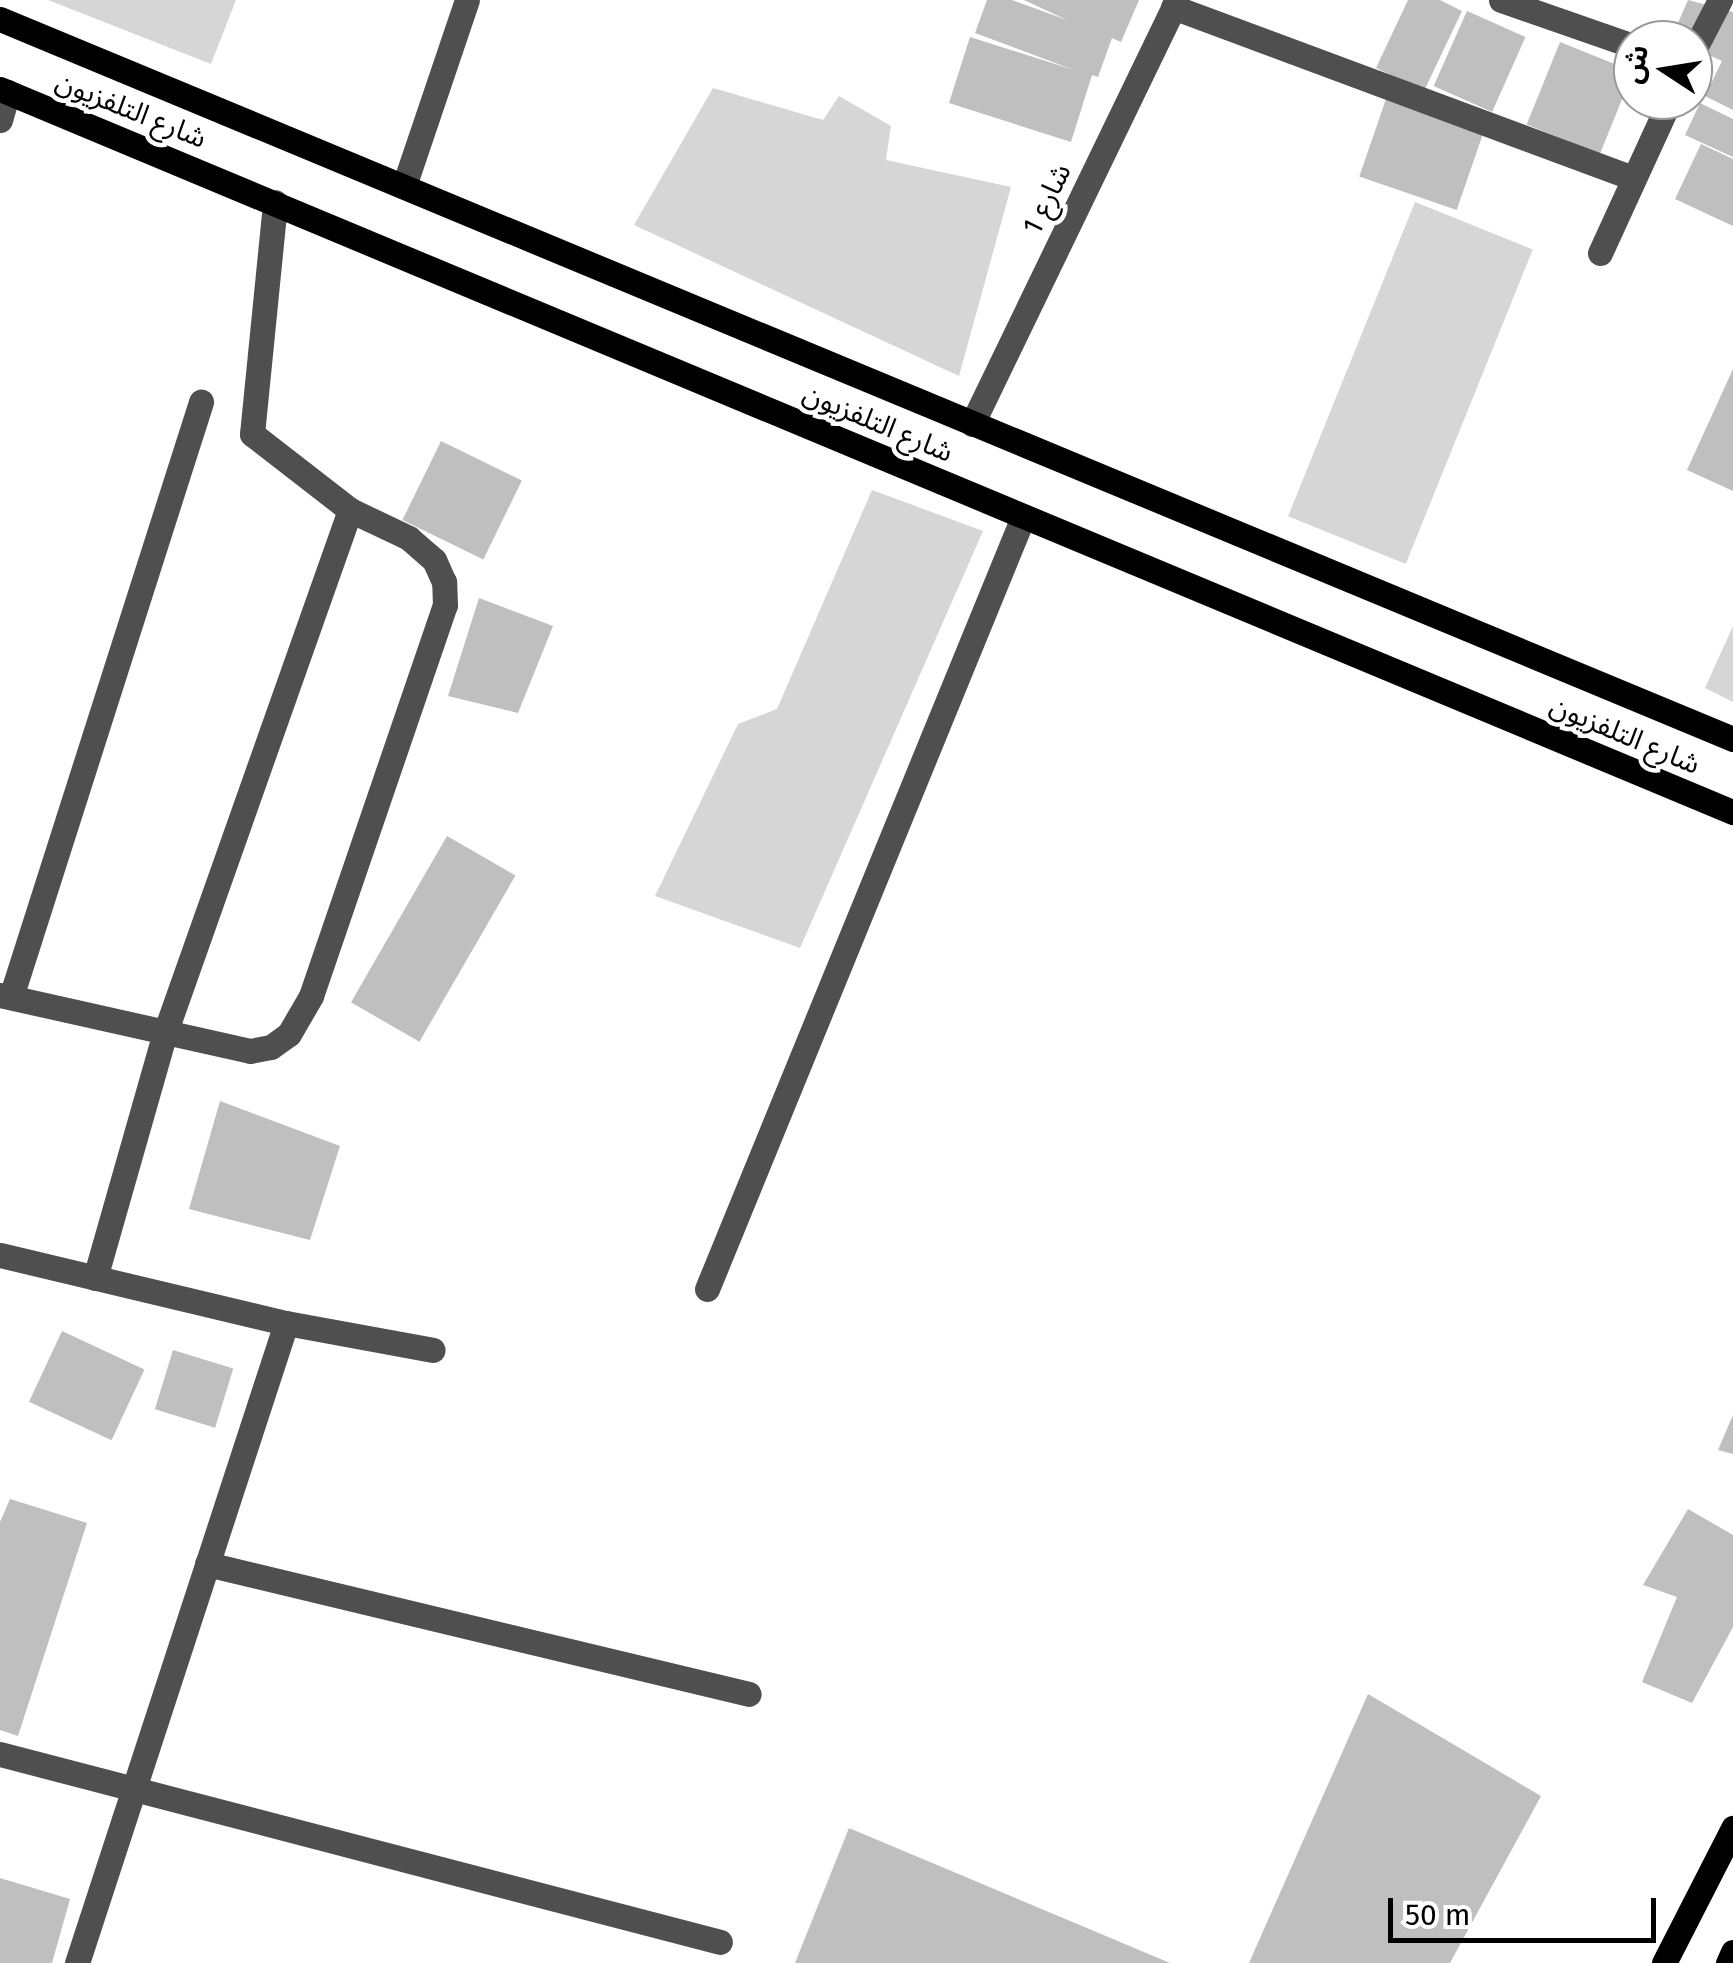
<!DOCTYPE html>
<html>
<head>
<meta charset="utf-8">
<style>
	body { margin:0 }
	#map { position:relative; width:1733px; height:1963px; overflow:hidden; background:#fff; font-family:"Fira Sans","Noto Sans Arabic",sans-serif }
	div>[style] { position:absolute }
	.green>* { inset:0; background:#d6d6d6; transform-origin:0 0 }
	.building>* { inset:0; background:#bfbfbf; transform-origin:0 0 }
	.minor>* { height:25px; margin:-12.5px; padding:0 12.5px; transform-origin:12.5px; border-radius:12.5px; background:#4f4f4f }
	.major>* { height:25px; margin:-12.5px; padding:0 12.5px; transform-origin:12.5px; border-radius:12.5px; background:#000 }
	span { translate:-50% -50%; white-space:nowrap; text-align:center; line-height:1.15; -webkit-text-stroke:9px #fff; paint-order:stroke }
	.street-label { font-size:28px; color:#000 }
	.north { position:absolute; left:1613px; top:20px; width:100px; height:100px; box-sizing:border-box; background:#fff; border:2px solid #999; border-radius:50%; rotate:282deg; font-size:28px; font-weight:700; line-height:40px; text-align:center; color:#000 }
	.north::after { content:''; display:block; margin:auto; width:35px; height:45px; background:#000; clip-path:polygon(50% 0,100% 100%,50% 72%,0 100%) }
	.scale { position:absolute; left:1388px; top:1898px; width:268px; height:45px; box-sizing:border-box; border:5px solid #000; border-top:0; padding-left:12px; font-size:30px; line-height:35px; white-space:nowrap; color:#000; -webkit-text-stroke:8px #fff; paint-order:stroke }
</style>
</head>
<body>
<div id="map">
	<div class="green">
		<div style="clip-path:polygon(48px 0,236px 0,211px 64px)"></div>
		<div style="clip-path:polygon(713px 88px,823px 120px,839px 96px,891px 126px,886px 160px,1011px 187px,959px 376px,634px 225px)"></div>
		<div style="left:1415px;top:202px;width:127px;height:339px;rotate:22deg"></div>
		<div style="clip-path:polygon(872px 490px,983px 531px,800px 948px,655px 896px,738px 724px,777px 709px)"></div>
		<div style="clip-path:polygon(1733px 626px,1733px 702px,1705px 688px)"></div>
	</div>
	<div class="building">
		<div style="clip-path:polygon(987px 0,1012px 0,1067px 20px,1024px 0,1139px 0,1121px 42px,1112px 38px,1098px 77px,1092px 75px,1071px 142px,949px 103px,970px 37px,1074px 70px,975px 33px)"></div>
		<div style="clip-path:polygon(1408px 0,1440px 0,1462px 11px,1424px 91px,1376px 68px)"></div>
		<div style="clip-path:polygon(1688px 0,1733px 12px,1733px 110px,1705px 96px,1722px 61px,1693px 48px,1693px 40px,1671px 39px)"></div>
		<div style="left:1467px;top:11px;width:64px;height:82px;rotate:24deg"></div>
		<div style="left:1560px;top:42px;width:79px;height:89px;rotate:22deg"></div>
		<div style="left:1386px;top:99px;width:103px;height:82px;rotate:19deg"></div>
		<div style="clip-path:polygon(1700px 103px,1733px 119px,1733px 157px,1685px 135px)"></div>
		<div style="clip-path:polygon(1701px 144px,1733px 159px,1733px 226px,1675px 199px)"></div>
		<div style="clip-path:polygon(1733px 369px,1733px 491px,1687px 470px)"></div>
		<div style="left:441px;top:441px;width:90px;height:88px;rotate:26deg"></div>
		<div style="clip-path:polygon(479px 598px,553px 626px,518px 713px,448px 696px)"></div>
		<div style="left:447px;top:836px;width:79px;height:192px;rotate:30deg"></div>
		<div style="clip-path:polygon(220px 1101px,340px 1146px,310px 1240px,189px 1209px)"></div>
		<div style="left:62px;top:1331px;width:91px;height:78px;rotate:25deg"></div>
		<div style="left:173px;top:1350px;width:63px;height:62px;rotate:17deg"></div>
		<div style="clip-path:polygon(1733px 1415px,1733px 1454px,1718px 1450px)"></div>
		<div style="clip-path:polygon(10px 1499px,87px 1523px,18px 1736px,0 1730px,0 1522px)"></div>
		<div style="clip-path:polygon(1688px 1509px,1733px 1535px,1733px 1627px,1692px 1703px,1642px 1682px,1677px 1597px,1643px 1585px)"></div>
		<div style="clip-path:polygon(1368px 1694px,1541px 1796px,1450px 1963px,1249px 1963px)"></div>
		<div style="clip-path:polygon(849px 1828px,1170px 1963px,795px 1963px)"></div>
		<div style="clip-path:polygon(0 1878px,70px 1899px,52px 1963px,0 1963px)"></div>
	</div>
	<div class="minor">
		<div style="left:1501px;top:0;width:140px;rotate:19.2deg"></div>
		<div style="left:1173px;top:7px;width:491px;rotate:20.4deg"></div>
		<div style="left:1693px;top:52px;width:59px;rotate:-62.6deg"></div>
		<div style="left:0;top:120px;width:29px;rotate:-74deg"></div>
		<div style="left:404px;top:186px;width:196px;rotate:-71.3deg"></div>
		<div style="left:1600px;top:253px;width:168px;rotate:-65.4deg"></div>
		<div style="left:972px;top:424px;width:471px;rotate:-64.2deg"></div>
		<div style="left:0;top:995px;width:256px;rotate:12.6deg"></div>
		<div style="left:250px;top:1051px;width:21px;rotate:-11deg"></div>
		<div style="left:271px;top:1047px;width:22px;rotate:-36deg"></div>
		<div style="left:289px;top:1034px;width:44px;rotate:-59.9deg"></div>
		<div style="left:311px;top:996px;width:413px;rotate:-71.1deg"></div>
		<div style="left:445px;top:605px;width:23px;rotate:-92deg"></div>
		<div style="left:444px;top:582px;width:24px;rotate:-114deg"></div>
		<div style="left:434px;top:560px;width:33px;rotate:-139deg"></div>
		<div style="left:409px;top:538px;width:65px;rotate:-154.6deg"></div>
		<div style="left:350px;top:510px;width:124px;rotate:-142.2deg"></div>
		<div style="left:252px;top:434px;width:233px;rotate:-84.3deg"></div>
		<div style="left:11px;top:997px;width:625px;rotate:-72.29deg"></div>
		<div style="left:0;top:1255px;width:294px;rotate:13.4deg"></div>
		<div style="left:286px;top:1323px;width:149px;rotate:10.4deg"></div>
		<div style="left:95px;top:1278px;width:255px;rotate:-74.1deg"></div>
		<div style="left:165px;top:1033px;width:555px;rotate:-70.52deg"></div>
		<div style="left:707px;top:1289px;width:834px;rotate:-67.74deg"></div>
		<div style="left:207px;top:1564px;width:557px;rotate:13.49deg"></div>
		<div style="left:0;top:1754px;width:744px;rotate:14.63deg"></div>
		<div style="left:77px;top:1963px;width:673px;rotate:-71.91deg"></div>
	</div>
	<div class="major">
		<div style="left:0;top:19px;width:1877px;rotate:22.56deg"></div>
		<div style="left:0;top:89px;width:1878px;rotate:22.65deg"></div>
		<div style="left:1664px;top:1963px;width:152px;rotate:-62.9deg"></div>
		<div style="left:1728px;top:1963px;width:12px;rotate:-66deg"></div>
	</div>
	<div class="street-label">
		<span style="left:131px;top:110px;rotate:22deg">شارع التلفزيون</span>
		<span style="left:1047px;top:199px;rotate:-64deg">شارع 1</span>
		<span style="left:878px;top:423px;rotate:23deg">شارع التلفزيون</span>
		<span style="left:1625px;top:735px;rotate:23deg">شارع التلفزيون</span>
	</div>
	<div class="north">ش</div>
	<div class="scale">50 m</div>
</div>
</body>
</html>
